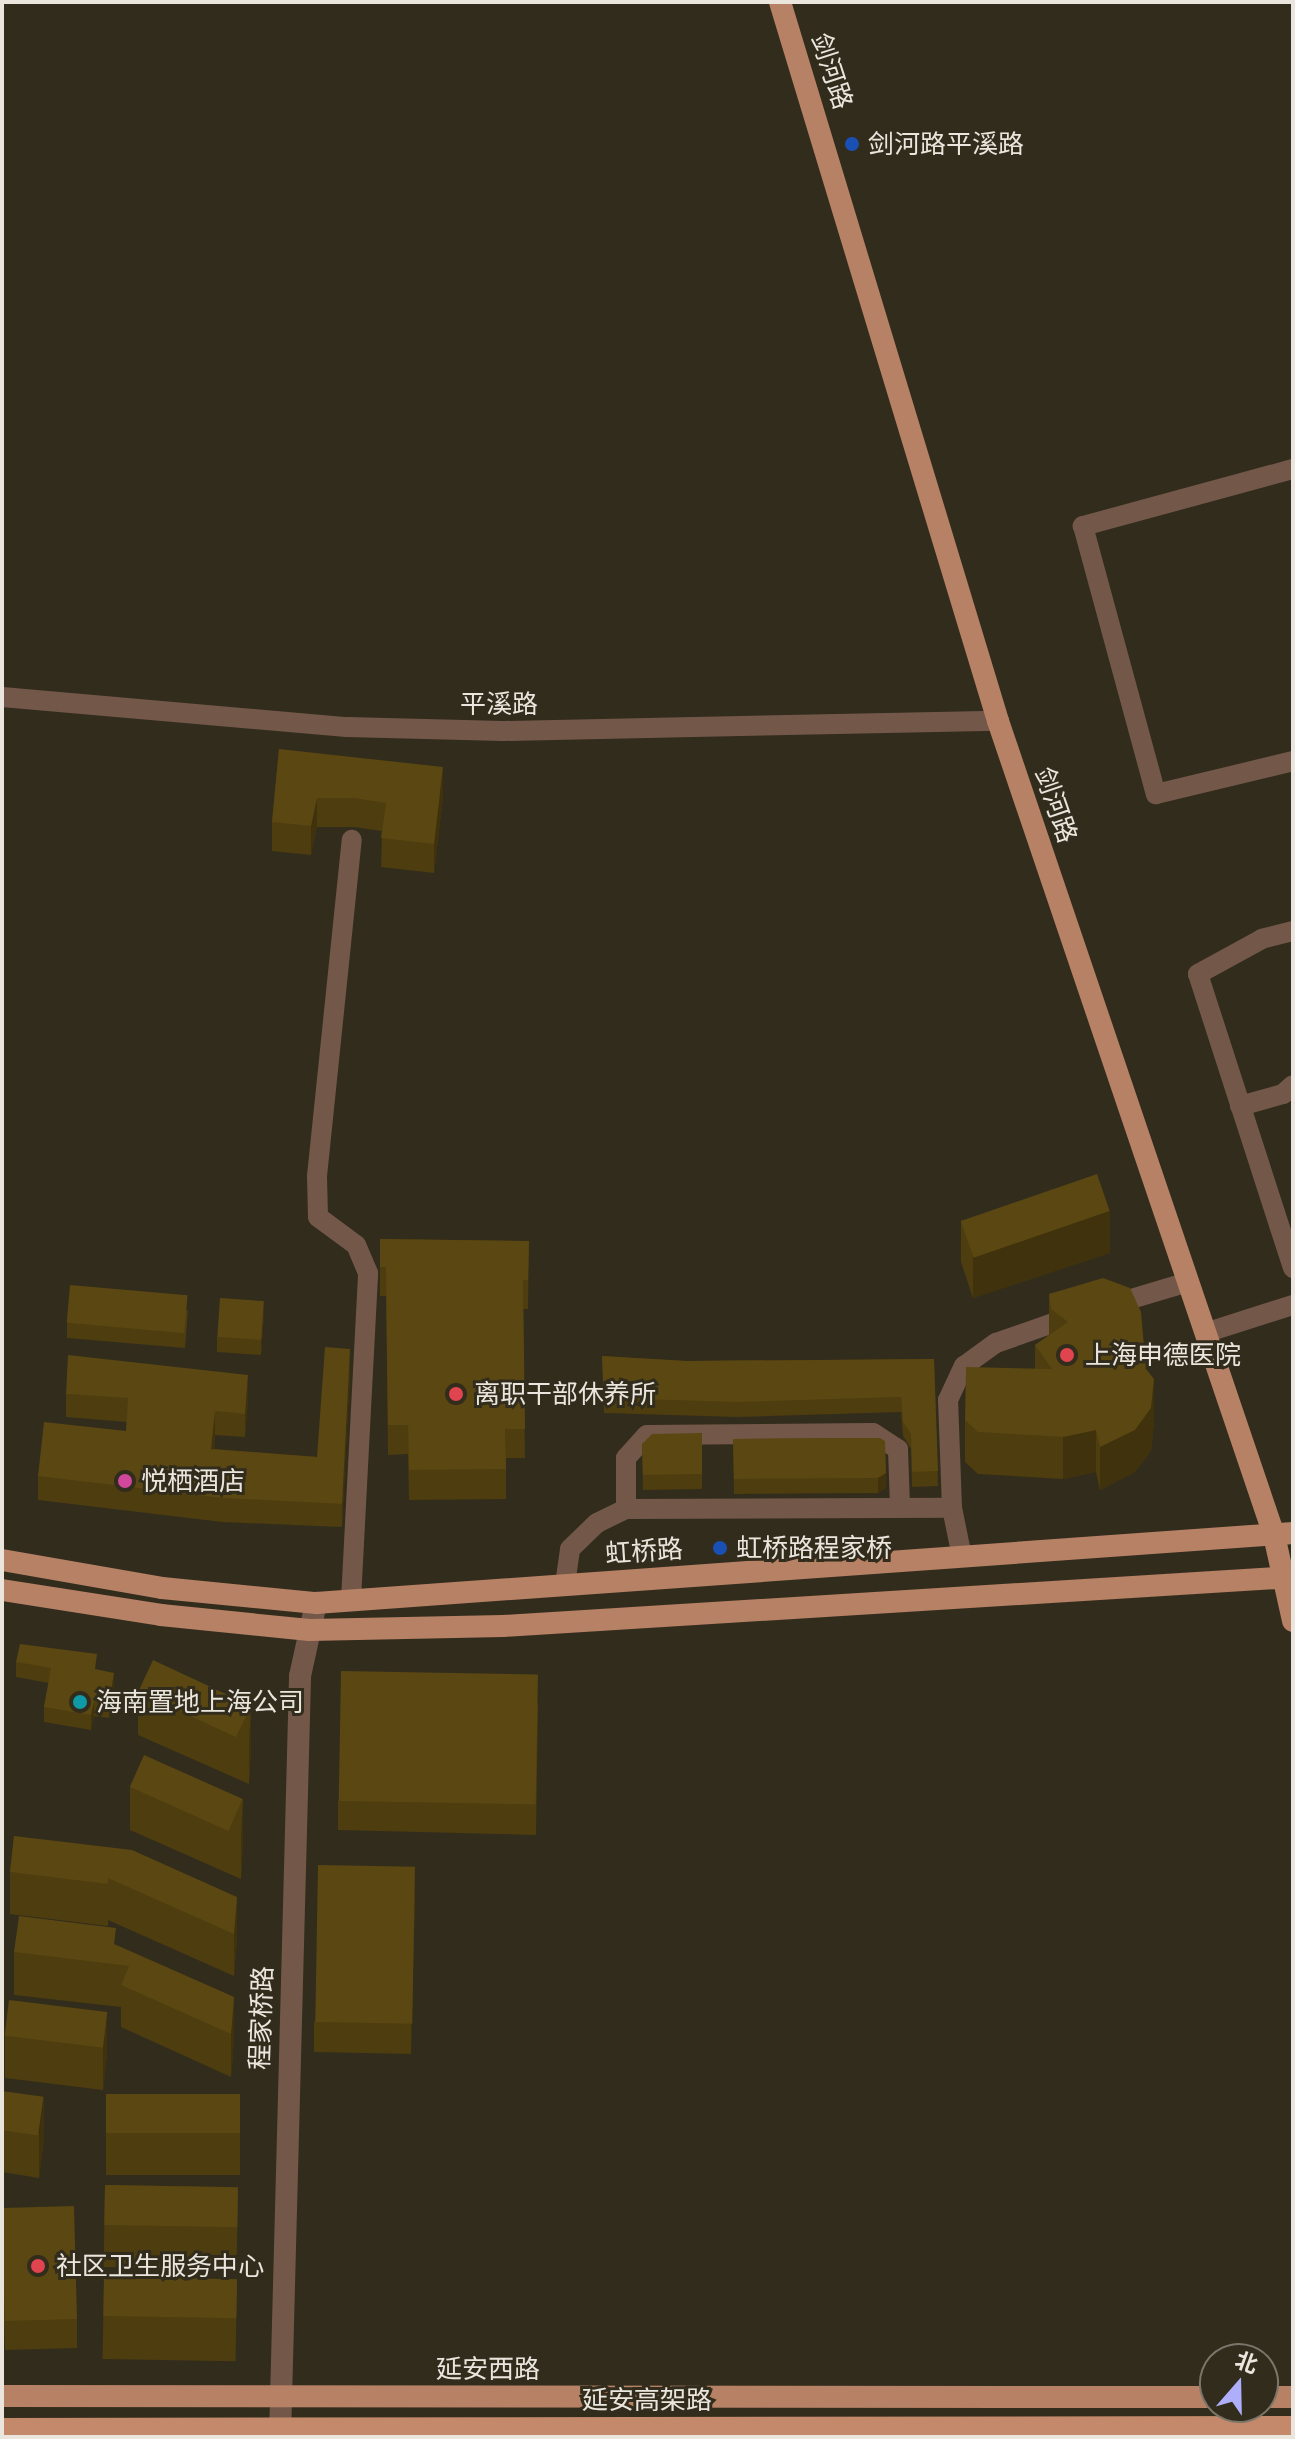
<!DOCTYPE html>
<html>
<head>
<meta charset="utf-8">
<style>
	body { margin:0 }
	#map { position:relative; width:1295px; height:2439px; overflow:hidden; background:#322c1d; font-family:"PT Sans","Noto Sans SC",sans-serif }
	div>[style] { position:absolute }
	.minor>* { height:20px; margin:-10px; padding:0 10px; transform-origin:10px; border-radius:10px; background:#73584a }
	.tertiary>* { height:22px; margin:-11px; padding:0 11px; transform-origin:11px; border-radius:11px; background:#73584a }
	.primary>* { height:22px; margin:-11px; padding:0 11px; transform-origin:11px; border-radius:11px; background:#b78165 }
	.trunk-bridge>* { height:22px; margin:-11px; padding:0 11px; transform-origin:11px; border-radius:11px; background:#c4896a }
	.wall>* { inset:0; background:#4d3d0f; transform-origin:0 0 }
	.shaded-wall>* { inset:0; background:#3f320c }
	.building>* { inset:0; background:#5a4711; transform-origin:0 0 }
	.dots>* { width:22px; height:22px; translate:-50% -50%; box-sizing:border-box; border:4px solid #322c1d; border-radius:50% }
	span { translate:-50% -50%; white-space:nowrap; text-align:center; line-height:1.15; -webkit-text-stroke:6px #322c1d; paint-order:stroke }
	.street-label { font-size:26px; color:#eae6dd }
	.poi-label { font-size:26px; color:#eae6dd }
	.left { translate:0 -50%; text-align:left }
	.frame { position:absolute; inset:0; border:4px solid #eae6dd; pointer-events:none }
	.north { position:absolute; left:1199px; top:2343px; width:80px; height:80px; box-sizing:border-box; background:#322c1d; border:2px solid #7c766a; border-radius:50%; rotate:20deg; font-size:22px; font-weight:700; line-height:32px; text-align:center; color:#eae6dd }
	.north::after { content:''; display:block; margin:auto; width:28px; height:36px; background:#aeaefb; clip-path:polygon(50% 0,100% 100%,50% 72%,0 100%) }
</style>
</head>
<body>
<div id="map">
	<div class="minor">
		<div style="left:1293px;top:469px;width:218px;rotate:164.8deg"></div>
		<div style="left:1083px;top:526px;width:278px;rotate:74.8deg"></div>
		<div style="left:1156px;top:794px;width:141px;rotate:-13.5deg"></div>
		<div style="left:2px;top:697px;width:346px;rotate:5deg"></div>
		<div style="left:347px;top:727px;width:156px;rotate:1.5deg"></div>
		<div style="left:503px;top:731px;width:495px;rotate:-1.2deg"></div>
		<div style="left:1293px;top:931px;width:32px;rotate:166deg"></div>
		<div style="left:1262px;top:939px;width:73px;rotate:151.3deg"></div>
		<div style="left:1198px;top:974px;width:309px;rotate:72.1deg"></div>
		<div style="left:1240px;top:1106px;width:45px;rotate:-15.6deg"></div>
		<div style="left:1283px;top:1094px;width:13px;rotate:-42deg"></div>
		<div style="left:1111px;top:1305px;width:80px;rotate:-16.6deg"></div>
		<div style="left:1205px;top:1333px;width:92px;rotate:-17.7deg"></div>
		<div style="left:626px;top:1509px;width:51px;rotate:-90deg"></div>
		<div style="left:626px;top:1458px;width:31px;rotate:-48deg"></div>
		<div style="left:647px;top:1435px;width:226px;rotate:-0.5deg"></div>
		<div style="left:873px;top:1433px;width:30px;rotate:33deg"></div>
		<div style="left:898px;top:1449px;width:58px;rotate:88deg"></div>
		<div style="left:962px;top:1557px;width:50px;rotate:-101.5deg"></div>
		<div style="left:952px;top:1508px;width:108px;rotate:-92.1deg"></div>
		<div style="left:948px;top:1400px;width:38px;rotate:-65deg"></div>
		<div style="left:964px;top:1366px;width:39px;rotate:-36deg"></div>
		<div style="left:996px;top:1343px;width:82px;rotate:-19.3deg"></div>
		<div style="left:565px;top:1585px;width:36px;rotate:-82deg"></div>
		<div style="left:570px;top:1549px;width:37px;rotate:-44deg"></div>
		<div style="left:597px;top:1523px;width:32px;rotate:-26deg"></div>
		<div style="left:626px;top:1509px;width:326px;rotate:-0.2deg"></div>
		<div style="left:351px;top:1600px;width:327px;rotate:-87deg"></div>
		<div style="left:368px;top:1273px;width:30px;rotate:-113deg"></div>
		<div style="left:356px;top:1245px;width:47px;rotate:-143.6deg"></div>
		<div style="left:318px;top:1217px;width:41px;rotate:-91.4deg"></div>
		<div style="left:317px;top:1176px;width:338px;rotate:-84.1deg"></div>
	</div>
	<div class="tertiary">
		<div style="left:280px;top:2437px;width:761px;rotate:-88.49deg"></div>
		<div style="left:300px;top:1676px;width:75px;rotate:-77.6deg"></div>
	</div>
	<div class="primary">
		<div style="left:780px;top:2px;width:751px;rotate:73.13deg"></div>
		<div style="left:998px;top:721px;width:860px;rotate:71.27deg"></div>
		<div style="left:1274px;top:1535px;width:88px;rotate:77.5deg"></div>
		<div style="left:2px;top:1560px;width:162px;rotate:9.9deg"></div>
		<div style="left:162px;top:1588px;width:155px;rotate:5.6deg"></div>
		<div style="left:316px;top:1603px;width:980px;rotate:-4.1deg"></div>
		<div style="left:2px;top:1590px;width:161px;rotate:8.9deg"></div>
		<div style="left:161px;top:1615px;width:149px;rotate:5.8deg"></div>
		<div style="left:309px;top:1630px;width:194px;rotate:-1.2deg"></div>
		<div style="left:503px;top:1626px;width:792px;rotate:-3.55deg"></div>
		<div style="left:2px;top:2396px;width:1213px;rotate:0.05deg"></div>
		<div style="left:1263px;top:2397px;width:30px"></div>
	</div>
	<div class="trunk-bridge">
		<div style="left:2px;top:2429px;width:1291px;rotate:-0.09deg"></div>
	</div>
	<div class="wall">
		<div style="clip-path:polygon(279px 749px,443px 797px,434px 873px,381px 867px,382px 831px,354px 827px,317px 827px,311px 855px,272px 851px,272px 822px)"></div>
		<div style="clip-path:polygon(961px 1220px,1110px 1253px,973px 1298px,961px 1262px)"></div>
		<div style="clip-path:polygon(380px 1239px,529px 1241px,528px 1309px,523px 1309px,525px 1458px,506px 1458px,506px 1499px,409px 1500px,408px 1454px,388px 1455px,386px 1296px,380px 1296px)"></div>
		<div style="clip-path:polygon(1049px 1294px,1146px 1369px,1154px 1421px,1151px 1451px,1135px 1472px,1100px 1490px,1096px 1472px,1063px 1479px,978px 1474px,965px 1462px,965px 1420px,1035px 1368px,1035px 1345px,1049px 1335px)"></div>
		<div style="clip-path:polygon(188px 1310px,185px 1348px,67px 1338px,67px 1323px)"></div>
		<div style="clip-path:polygon(264px 1316px,261px 1355px,217px 1352px,217px 1337px)"></div>
		<div style="clip-path:polygon(602px 1356px,686px 1361px,934px 1359px,938px 1486px,912px 1487px,911px 1449px,903px 1436px,901px 1412px,737px 1417px,604px 1413px)"></div>
		<div style="clip-path:polygon(350px 1372px,342px 1527px,222px 1522px,38px 1500px,38px 1476px,126px 1431px,127px 1422px,66px 1417px,66px 1394px,248px 1399px,245px 1437px,215px 1435px,214px 1449px,317px 1457px)"></div>
		<div style="clip-path:polygon(702px 1433px,702px 1489px,643px 1490px,642px 1444px)"></div>
		<div style="clip-path:polygon(880px 1438px,886px 1488px,878px 1493px,734px 1494px,733px 1439px)"></div>
		<div style="clip-path:polygon(16px 1662px,97px 1670px,114px 1688px,109px 1718px,94px 1716px,91px 1730px,44px 1722px,44px 1707px,49px 1683px,16px 1677px)"></div>
		<div style="clip-path:polygon(138px 1692px,251px 1705px,251px 1747px,249px 1784px,138px 1735px)"></div>
		<div style="clip-path:polygon(538px 1704px,536px 1835px,338px 1830px,338px 1801px)"></div>
		<div style="clip-path:polygon(130px 1787px,243px 1799px,243px 1842px,241px 1879px,130px 1830px)"></div>
		<div style="clip-path:polygon(14px 1836px,237px 1897px,237px 1939px,234px 1976px,108px 1920px,108px 1926px,10px 1914px,10px 1872px)"></div>
		<div style="clip-path:polygon(415px 1897px,411px 2054px,314px 2052px,314px 2022px)"></div>
		<div style="clip-path:polygon(116px 1945px,234px 1997px,234px 2040px,231px 2077px,121px 2027px,121px 2007px,14px 1995px,14px 1952px)"></div>
		<div style="clip-path:polygon(107px 2012px,107px 2054px,103px 2090px,5px 2078px,5px 2036px)"></div>
		<div style="clip-path:polygon(2px 2091px,44px 2139px,39px 2178px,2px 2172px)"></div>
		<div style="left:106px;top:2094px;width:134px;height:81px"></div>
		<div style="left:105px;top:2185px;width:133px;height:82px;rotate:1deg"></div>
		<div style="clip-path:polygon(2px 2208px,77px 2319px,77px 2348px,5px 2350px,3px 2296px,2px 2296px)"></div>
		<div style="left:104px;top:2277px;width:133px;height:82px;rotate:1deg"></div>
	</div>
	<div class="shaded-wall">
		<div style="clip-path:polygon(443px 767px,443px 797px,434px 873px,434px 844px)"></div>
		<div style="clip-path:polygon(317px 798px,317px 827px,311px 855px,311px 826px)"></div>
		<div style="clip-path:polygon(1110px 1211px,1110px 1253px,973px 1298px,973px 1256px)"></div>
		<div style="clip-path:polygon(264px 1301px,264px 1316px,261px 1355px,261px 1340px)"></div>
		<div style="clip-path:polygon(350px 1349px,350px 1372px,342px 1527px,342px 1504px)"></div>
		<div style="clip-path:polygon(248px 1375px,248px 1399px,245px 1437px,245px 1414px)"></div>
		<div style="clip-path:polygon(1154px 1379px,1154px 1421px,1151px 1451px,1135px 1472px,1100px 1490px,1100px 1447px)"></div>
		<div style="clip-path:polygon(215px 1411px,215px 1435px,211px 1472px,211px 1449px)"></div>
		<div style="clip-path:polygon(1096px 1430px,1096px 1472px,1063px 1479px,1063px 1437px)"></div>
		<div style="clip-path:polygon(886px 1473px,886px 1488px,878px 1493px,878px 1478px)"></div>
		<div style="clip-path:polygon(114px 1673px,114px 1688px,109px 1718px,109px 1703px)"></div>
		<div style="clip-path:polygon(94px 1701px,94px 1716px,91px 1730px,91px 1715px)"></div>
		<div style="clip-path:polygon(251px 1705px,251px 1747px,249px 1784px,249px 1742px)"></div>
		<div style="clip-path:polygon(243px 1799px,243px 1842px,241px 1879px,241px 1837px)"></div>
		<div style="clip-path:polygon(415px 1867px,415px 1897px,411px 2054px,411px 2025px)"></div>
		<div style="clip-path:polygon(237px 1897px,237px 1939px,234px 1976px,234px 1934px)"></div>
		<div style="clip-path:polygon(234px 1997px,234px 2040px,231px 2077px,231px 2034px)"></div>
		<div style="clip-path:polygon(107px 2012px,107px 2054px,103px 2090px,103px 2047px)"></div>
		<div style="clip-path:polygon(44px 2097px,44px 2139px,39px 2178px,39px 2135px)"></div>
	</div>
	<div class="building">
		<div style="clip-path:polygon(279px 749px,443px 767px,434px 844px,381px 838px,386px 803px,354px 798px,317px 798px,311px 826px,272px 822px)"></div>
		<div style="left:1097px;top:1174px;width:39px;height:144px;rotate:71deg"></div>
		<div style="clip-path:polygon(380px 1239px,529px 1241px,528px 1280px,523px 1280px,525px 1429px,505px 1429px,506px 1469px,409px 1470px,408px 1425px,388px 1425px,386px 1267px,380px 1267px)"></div>
		<div style="clip-path:polygon(1103px 1278px,1130px 1288px,1141px 1312px,1146px 1369px,1154px 1379px,1151px 1408px,1135px 1430px,1100px 1447px,1096px 1430px,1063px 1437px,978px 1432px,965px 1420px,966px 1367px,1052px 1369px,1035px 1345px,1068px 1322px,1051px 1309px,1049px 1294px)"></div>
		<div style="left:70px;top:1285px;width:118px;height:38px;rotate:5deg"></div>
		<div style="left:220px;top:1298px;width:44px;height:39px;rotate:4deg"></div>
		<div style="clip-path:polygon(325px 1347px,350px 1349px,342px 1504px,222px 1498px,38px 1476px,44px 1422px,126px 1431px,128px 1398px,66px 1394px,68px 1355px,248px 1375px,245px 1414px,215px 1411px,211px 1449px,317px 1457px)"></div>
		<div style="clip-path:polygon(602px 1356px,686px 1361px,934px 1359px,938px 1471px,912px 1472px,911px 1434px,903px 1422px,901px 1397px,737px 1402px,604px 1398px)"></div>
		<div style="clip-path:polygon(702px 1433px,702px 1474px,643px 1475px,642px 1444px,652px 1434px)"></div>
		<div style="clip-path:polygon(880px 1438px,885px 1441px,886px 1473px,878px 1478px,734px 1479px,733px 1439px)"></div>
		<div style="clip-path:polygon(20px 1644px,97px 1654px,95px 1669px,114px 1673px,109px 1703px,94px 1701px,91px 1715px,44px 1707px,51px 1668px,16px 1662px)"></div>
		<div style="left:153px;top:1660px;width:108px;height:35px;rotate:25deg"></div>
		<div style="left:341px;top:1671px;width:197px;height:130px;rotate:1deg"></div>
		<div style="left:144px;top:1755px;width:108px;height:35px;rotate:24deg"></div>
		<div style="clip-path:polygon(14px 1836px,132px 1850px,237px 1897px,234px 1934px,108px 1878px,108px 1884px,10px 1872px)"></div>
		<div style="left:318px;top:1865px;width:97px;height:157px;rotate:1deg"></div>
		<div style="clip-path:polygon(19px 1916px,116px 1928px,114px 1944px,234px 1997px,231px 2034px,121px 1985px,129px 1966px,14px 1952px)"></div>
		<div style="left:9px;top:2000px;width:99px;height:36px;rotate:7deg"></div>
		<div style="left:2px;top:2091px;width:42px;height:39px;rotate:8deg"></div>
		<div style="left:106px;top:2094px;width:134px;height:39px"></div>
		<div style="left:105px;top:2185px;width:133px;height:40px;rotate:1deg"></div>
		<div style="clip-path:polygon(74px 2206px,77px 2319px,5px 2321px,3px 2267px,2px 2267px,2px 2208px)"></div>
		<div style="left:104px;top:2277px;width:133px;height:39px;rotate:1deg"></div>
	</div>
	<div class="dots">
		<div style="left:852px;top:144px;background:#1a4fb4"></div>
		<div style="left:1067px;top:1355px;background:#e0444e"></div>
		<div style="left:456px;top:1394px;background:#e0444e"></div>
		<div style="left:125px;top:1481px;background:#d1479c"></div>
		<div style="left:720px;top:1548px;background:#1a4fb4"></div>
		<div style="left:80px;top:1702px;background:#0f9aa8"></div>
		<div style="left:38px;top:2266px;background:#e0444e"></div>
	</div>
	<div class="street-label">
		<span style="left:832px;top:71px;rotate:72deg">剑河路</span>
		<span style="left:499px;top:704px">平溪路</span>
		<span style="left:1056px;top:805px;rotate:71deg">剑河路</span>
		<span style="left:644px;top:1551px;rotate:-4deg">虹桥路</span>
		<span style="left:261px;top:2018px;rotate:-88deg">程家桥路</span>
		<span style="left:488px;top:2369px">延安西路</span>
		<span style="left:647px;top:2400px">延安高架路</span>
	</div>
	<div class="poi-label">
		<span class="left" style="left:868px;top:144px">剑河路平溪路</span>
		<span class="left" style="left:1085px;top:1355px">上海申德医院</span>
		<span class="left" style="left:474px;top:1394px">离职干部休养所</span>
		<span class="left" style="left:141px;top:1481px">悦栖酒店</span>
		<span class="left" style="left:736px;top:1548px">虹桥路程家桥</span>
		<span class="left" style="left:96px;top:1702px">海南置地上海公司</span>
		<span class="left" style="left:56px;top:2266px">社区卫生服务中心</span>
	</div>
	<div class="frame"></div>
	<div class="north">北</div>
</div>
</body>
</html>
